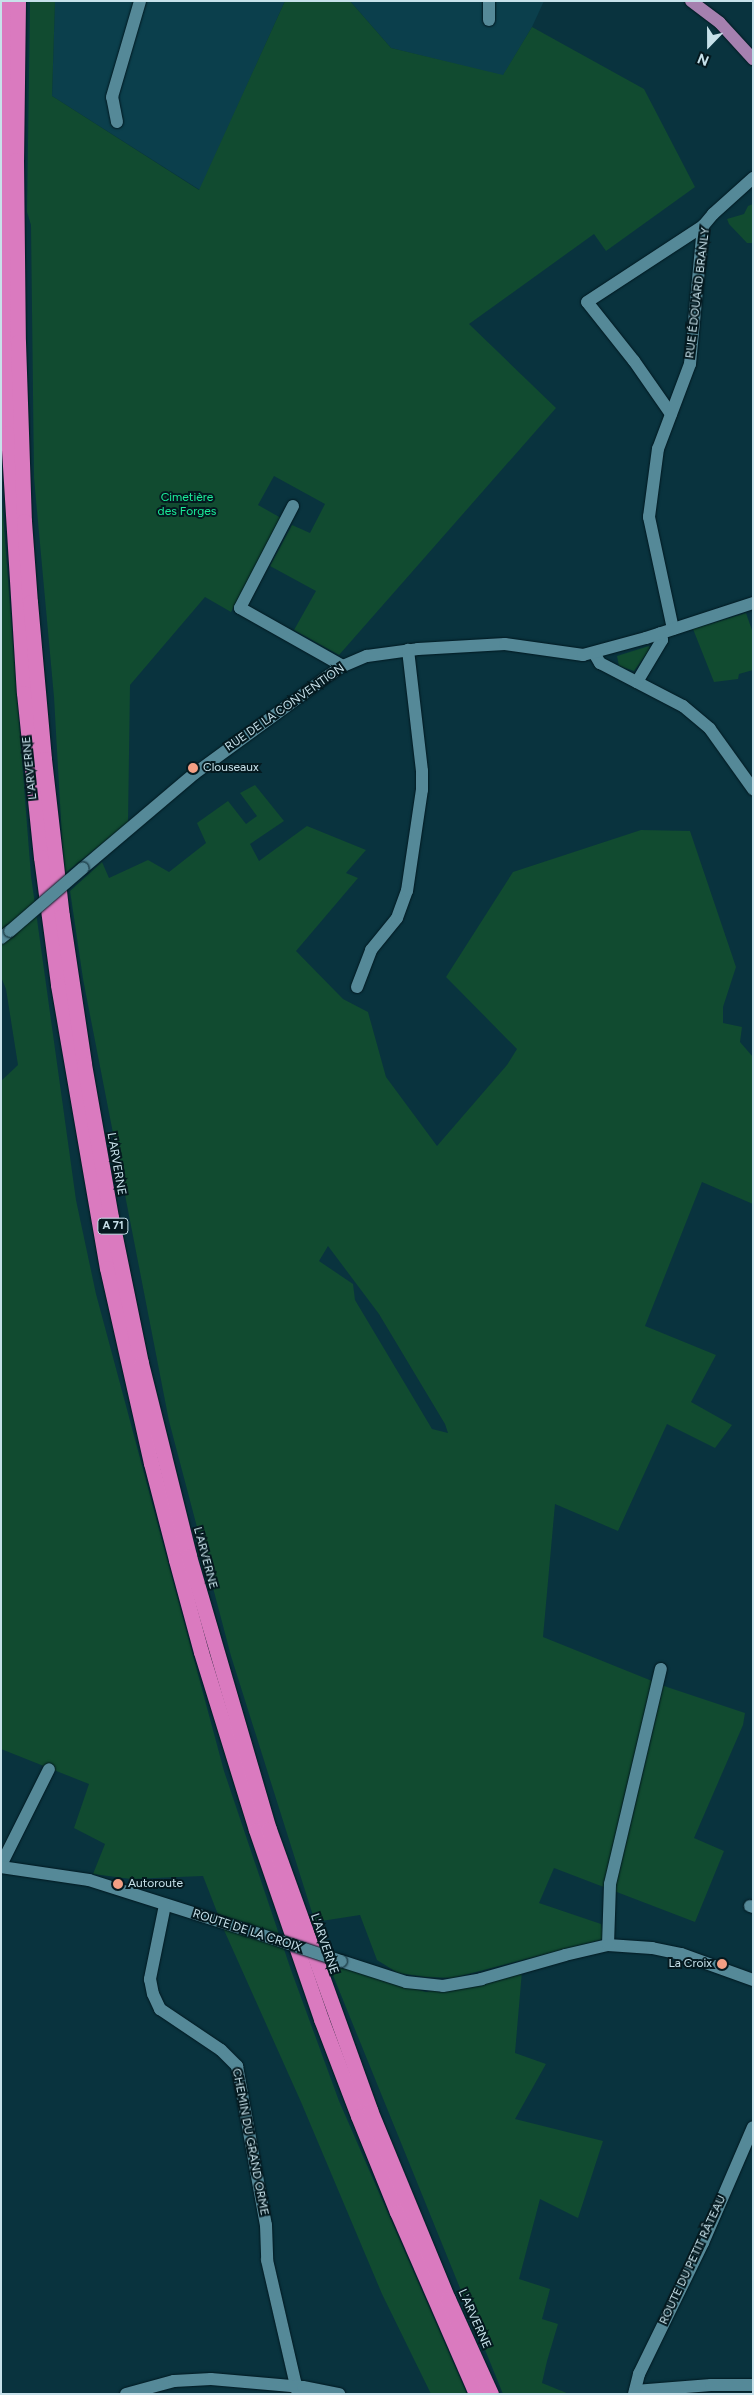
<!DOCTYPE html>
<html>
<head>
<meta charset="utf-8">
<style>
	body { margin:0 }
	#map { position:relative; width:754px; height:2395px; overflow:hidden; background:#09333e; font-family:Figtree,sans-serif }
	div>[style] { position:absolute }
	.built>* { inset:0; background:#0b3f4c }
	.green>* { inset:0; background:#114b30 }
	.roads { filter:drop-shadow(0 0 1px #001921) drop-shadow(0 0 1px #001921) }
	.minor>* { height:12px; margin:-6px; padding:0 6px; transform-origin:6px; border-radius:6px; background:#558998 }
	.major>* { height:12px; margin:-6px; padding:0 6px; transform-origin:6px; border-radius:6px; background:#a580af }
	.highway>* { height:15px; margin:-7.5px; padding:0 7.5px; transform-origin:7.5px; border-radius:7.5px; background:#da7abf }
	.bridges { filter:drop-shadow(0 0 1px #001921) drop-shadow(0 0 1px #001921) }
	.minor-bridge>* { height:12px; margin:-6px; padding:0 6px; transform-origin:6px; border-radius:6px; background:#558998 }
	.dots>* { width:14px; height:14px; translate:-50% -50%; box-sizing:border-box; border:2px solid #04191f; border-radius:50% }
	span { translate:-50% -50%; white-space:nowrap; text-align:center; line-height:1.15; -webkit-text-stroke:4px #04191f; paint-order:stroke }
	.shield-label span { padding:1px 4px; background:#04191f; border:1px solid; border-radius:4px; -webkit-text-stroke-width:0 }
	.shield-label { font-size:11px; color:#c7e1ea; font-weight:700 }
	.street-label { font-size:12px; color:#c7e1ea }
	.park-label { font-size:12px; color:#1aed99 }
	.poi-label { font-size:12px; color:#c7e1ea }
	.left { translate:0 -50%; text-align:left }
	.right { translate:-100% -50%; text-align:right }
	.frame { position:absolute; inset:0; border:2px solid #c7e1ea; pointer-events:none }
	.north { position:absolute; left:684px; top:20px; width:50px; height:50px; -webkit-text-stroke:4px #04191f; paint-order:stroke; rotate:202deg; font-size:14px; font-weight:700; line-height:20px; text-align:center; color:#c7e1ea }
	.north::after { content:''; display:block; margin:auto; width:18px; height:22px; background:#c7e1ea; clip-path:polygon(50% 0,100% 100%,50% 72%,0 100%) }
</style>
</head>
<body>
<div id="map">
	<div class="built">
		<div style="clip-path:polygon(55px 1px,285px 1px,200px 190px,52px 96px)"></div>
		<div style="clip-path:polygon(350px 1px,544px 1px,532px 27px,503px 76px,391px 48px)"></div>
	</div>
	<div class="green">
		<div style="clip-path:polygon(30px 1px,55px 1px,52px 96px,199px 190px,285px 1px,350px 1px,391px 48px,503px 75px,532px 27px,644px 89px,695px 187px,606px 251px,594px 234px,469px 324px,556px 408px,339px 655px,294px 630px,316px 591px,270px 566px,292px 525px,310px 533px,325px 504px,274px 476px,258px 505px,281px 518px,231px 612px,205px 597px,130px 685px,128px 823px,64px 874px,54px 697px,34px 478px,31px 225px,27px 212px)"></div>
		<div style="clip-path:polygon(753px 204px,753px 243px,747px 243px,729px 224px,727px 219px,744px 214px,748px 206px)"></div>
		<div style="clip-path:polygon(1px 488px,31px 876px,76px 1200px,96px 1294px,224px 1771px,291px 1970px,339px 2101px,467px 2394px,431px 2394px,382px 2294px,301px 2102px,224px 1930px,203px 1876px,131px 1879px,93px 1874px,105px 1844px,74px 1828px,89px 1784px,1px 1749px,1px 1081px,18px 1065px,6px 989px,1px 977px)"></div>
		<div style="clip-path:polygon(746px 613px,753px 633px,753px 670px,739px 674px,738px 679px,714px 682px,693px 629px)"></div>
		<div style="clip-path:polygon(649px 646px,650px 649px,634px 671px,619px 666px,617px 656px)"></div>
		<div style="clip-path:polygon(evenodd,255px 785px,284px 821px,250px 844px,259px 861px,307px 826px,366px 850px,346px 873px,358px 878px,296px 951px,343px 999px,368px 1012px,386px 1077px,437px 1146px,507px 1065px,517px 1049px,446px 977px,513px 872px,641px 830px,690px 831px,736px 967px,723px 1007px,723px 1023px,742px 1027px,740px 1042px,753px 1057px,753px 1204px,702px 1182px,645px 1326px,716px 1355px,691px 1402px,732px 1425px,715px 1448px,667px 1424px,618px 1531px,555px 1504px,543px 1637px,667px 1687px,745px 1713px,743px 1725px,694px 1838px,724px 1851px,695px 1922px,554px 1868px,539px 1903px,601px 1924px,604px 1939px,453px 1978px,425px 1977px,398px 1973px,377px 1960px,360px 1915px,315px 1922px,231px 1656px,169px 1421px,83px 979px,70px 891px,102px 862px,109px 878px,148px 860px,169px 872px,206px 843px,197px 823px,228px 801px,246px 824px,257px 816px,240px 793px,255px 785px,328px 1246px,379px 1314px,445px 1424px,448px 1433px,432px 1429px,355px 1300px,353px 1284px,319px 1261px,328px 1246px)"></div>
		<div style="clip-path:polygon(328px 1963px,426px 1992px,522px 1971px,515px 2053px,546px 2064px,515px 2119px,603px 2141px,578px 2218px,540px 2199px,519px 2279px,550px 2289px,542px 2319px,558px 2324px,547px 2361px,542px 2383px,569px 2394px,503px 2394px)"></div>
	</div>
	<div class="roads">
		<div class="minor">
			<div style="left:489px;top:20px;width:19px;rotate:-90deg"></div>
			<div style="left:117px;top:122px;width:25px;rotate:-101deg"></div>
			<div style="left:112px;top:97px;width:100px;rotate:-73.7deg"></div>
			<div style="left:671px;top:414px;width:65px;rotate:-124.9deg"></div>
			<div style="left:634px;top:361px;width:75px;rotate:-128.5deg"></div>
			<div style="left:587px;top:302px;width:139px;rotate:-33.2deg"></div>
			<div style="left:293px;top:506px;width:115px;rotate:117.5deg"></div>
			<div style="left:240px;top:608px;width:118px;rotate:29.4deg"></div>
			<div style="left:673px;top:629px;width:115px;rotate:-102.1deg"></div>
			<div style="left:649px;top:517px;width:69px;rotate:-82.5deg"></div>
			<div style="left:658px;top:449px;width:91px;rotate:-69.4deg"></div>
			<div style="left:690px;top:364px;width:139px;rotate:-84.6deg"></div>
			<div style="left:703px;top:226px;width:16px;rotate:-50deg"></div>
			<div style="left:713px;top:214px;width:54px;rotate:-42deg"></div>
			<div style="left:594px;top:653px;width:12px;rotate:59deg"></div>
			<div style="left:600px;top:663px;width:93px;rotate:27.4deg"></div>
			<div style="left:683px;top:706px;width:35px;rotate:40deg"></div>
			<div style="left:710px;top:729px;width:74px;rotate:54.4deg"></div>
			<div style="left:637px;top:682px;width:49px;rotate:-59.2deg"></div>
			<div style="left:662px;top:640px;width:7px;rotate:-106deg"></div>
			<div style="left:83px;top:868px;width:145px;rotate:-40.3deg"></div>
			<div style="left:194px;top:774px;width:162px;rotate:-36.2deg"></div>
			<div style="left:325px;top:678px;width:22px;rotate:-34deg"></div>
			<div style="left:343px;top:666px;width:26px;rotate:-23deg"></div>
			<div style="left:367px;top:656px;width:51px;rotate:-7.8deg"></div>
			<div style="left:418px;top:649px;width:87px;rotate:-3.3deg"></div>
			<div style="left:505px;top:644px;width:79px;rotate:8deg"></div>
			<div style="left:583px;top:655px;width:65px;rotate:-15.1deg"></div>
			<div style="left:646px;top:638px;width:113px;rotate:-18.1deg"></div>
			<div style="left:1px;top:938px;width:11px;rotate:-38deg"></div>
			<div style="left:357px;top:987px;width:40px;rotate:-69deg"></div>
			<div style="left:371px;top:950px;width:41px;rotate:-50.9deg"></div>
			<div style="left:397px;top:918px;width:29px;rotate:-70deg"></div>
			<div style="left:407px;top:891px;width:102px;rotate:-81.6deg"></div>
			<div style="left:422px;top:790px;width:19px;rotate:-90deg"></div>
			<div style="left:422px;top:771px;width:122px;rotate:-96.6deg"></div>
			<div style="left:1px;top:1865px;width:107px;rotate:-63.4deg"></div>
			<div style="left:1px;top:1867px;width:89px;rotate:8.4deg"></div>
			<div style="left:89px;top:1880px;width:166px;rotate:17.6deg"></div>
			<div style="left:165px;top:1905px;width:76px;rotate:101.5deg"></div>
			<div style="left:150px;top:1979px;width:15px;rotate:79deg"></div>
			<div style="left:153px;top:1994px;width:17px;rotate:65deg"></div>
			<div style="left:160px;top:2009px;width:73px;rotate:33.9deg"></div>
			<div style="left:221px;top:2050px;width:23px;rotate:45deg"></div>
			<div style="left:237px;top:2066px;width:162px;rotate:79.7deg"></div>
			<div style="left:266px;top:2225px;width:35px;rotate:88deg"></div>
			<div style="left:267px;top:2260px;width:138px;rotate:77deg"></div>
			<div style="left:750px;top:1906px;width:3px;rotate:18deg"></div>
			<div style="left:608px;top:1945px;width:61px;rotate:-88.1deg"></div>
			<div style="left:610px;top:1884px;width:221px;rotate:-76.7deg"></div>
			<div style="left:341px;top:1961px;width:68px;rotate:17.9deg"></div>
			<div style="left:406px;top:1982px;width:37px;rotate:6deg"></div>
			<div style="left:443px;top:1986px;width:39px;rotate:-10deg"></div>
			<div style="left:481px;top:1979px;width:87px;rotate:-15.9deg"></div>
			<div style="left:565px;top:1955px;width:44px;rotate:-13.1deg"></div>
			<div style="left:608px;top:1945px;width:44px;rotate:3.9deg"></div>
			<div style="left:652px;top:1948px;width:30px;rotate:12deg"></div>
			<div style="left:681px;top:1954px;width:77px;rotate:19.9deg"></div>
			<div style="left:635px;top:2391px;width:76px;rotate:-4.5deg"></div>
			<div style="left:711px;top:2385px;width:42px"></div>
			<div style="left:126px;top:2394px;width:50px;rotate:-15.2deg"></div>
			<div style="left:174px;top:2381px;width:37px;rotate:-3deg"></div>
			<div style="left:211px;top:2379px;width:92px;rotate:5deg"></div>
			<div style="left:303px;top:2387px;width:37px;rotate:11deg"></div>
			<div style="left:634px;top:2394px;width:21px;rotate:-76deg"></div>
			<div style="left:639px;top:2374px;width:146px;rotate:-64deg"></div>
			<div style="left:703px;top:2243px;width:126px;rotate:-66.7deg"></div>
		</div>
		<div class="major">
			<div style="left:691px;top:1px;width:36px;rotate:37deg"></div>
			<div style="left:720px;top:23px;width:49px;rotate:47.5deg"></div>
		</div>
		<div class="highway">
			<div style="left:6px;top:1px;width:256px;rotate:90.4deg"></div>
			<div style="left:4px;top:257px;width:176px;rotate:88.7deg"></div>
			<div style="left:8px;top:433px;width:260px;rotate:86.5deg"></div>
			<div style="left:24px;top:693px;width:165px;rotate:84.1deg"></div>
			<div style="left:41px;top:857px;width:129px;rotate:82.4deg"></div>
			<div style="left:58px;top:985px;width:287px;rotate:80.2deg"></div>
			<div style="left:107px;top:1268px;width:200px;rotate:77.3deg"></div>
			<div style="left:151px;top:1463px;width:100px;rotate:75.5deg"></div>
			<div style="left:176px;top:1560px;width:95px;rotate:74.8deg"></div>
			<div style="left:201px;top:1652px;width:186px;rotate:72.8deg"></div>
			<div style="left:256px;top:1830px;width:200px;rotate:71deg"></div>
			<div style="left:321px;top:2019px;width:104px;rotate:69.1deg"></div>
			<div style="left:358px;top:2116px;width:104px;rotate:67.9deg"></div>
			<div style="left:397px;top:2212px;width:198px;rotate:66.5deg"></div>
			<div style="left:18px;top:1px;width:159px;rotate:90.7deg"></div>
			<div style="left:16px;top:160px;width:182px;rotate:89.4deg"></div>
			<div style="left:18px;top:342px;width:179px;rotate:88.1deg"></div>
			<div style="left:24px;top:521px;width:81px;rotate:85.8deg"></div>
			<div style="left:30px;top:602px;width:158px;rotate:84.9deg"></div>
			<div style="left:44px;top:759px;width:158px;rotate:83.5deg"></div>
			<div style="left:62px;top:916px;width:150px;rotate:81.5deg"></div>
			<div style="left:84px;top:1064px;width:155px;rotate:80deg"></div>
			<div style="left:111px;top:1217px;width:149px;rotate:78.4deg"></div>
			<div style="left:141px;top:1363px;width:199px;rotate:76deg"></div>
			<div style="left:189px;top:1556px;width:284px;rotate:73.7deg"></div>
			<div style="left:269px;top:1829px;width:299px;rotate:70.2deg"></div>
			<div style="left:370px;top:2110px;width:204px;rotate:67.6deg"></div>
			<div style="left:448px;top:2299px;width:104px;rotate:65.6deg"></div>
		</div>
	</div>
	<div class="bridges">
		<div class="minor-bridge">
			<div style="left:10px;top:931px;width:96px;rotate:-40.8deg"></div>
			<div style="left:247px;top:1930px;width:99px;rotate:18.3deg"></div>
		</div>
	</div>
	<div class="dots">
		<div style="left:193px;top:768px;background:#f39f84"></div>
		<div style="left:118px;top:1884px;background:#f39f84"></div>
		<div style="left:722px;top:1964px;background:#f39f84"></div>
	</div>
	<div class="shield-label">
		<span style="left:113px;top:1226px">A 71</span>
	</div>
	<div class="street-label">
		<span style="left:698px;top:293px;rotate:-83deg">RUE ÉDOUARD BRANLY</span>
		<span style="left:285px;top:708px;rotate:-35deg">RUE DE LA CONVENTION</span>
		<span style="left:30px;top:768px;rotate:-96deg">L'ARVERNE</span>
		<span style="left:116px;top:1164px;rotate:80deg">L'ARVERNE</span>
		<span style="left:205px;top:1558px;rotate:75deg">L'ARVERNE</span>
		<span style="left:247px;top:1931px;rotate:18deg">ROUTE DE LA CROIX</span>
		<span style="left:324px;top:1944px;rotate:71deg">L'ARVERNE</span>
		<span style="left:250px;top:2142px;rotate:79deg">CHEMIN DU GRAND ORME</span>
		<span style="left:693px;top:2260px;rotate:-65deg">ROUTE DU PETIT RÂTEAU</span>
		<span style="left:474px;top:2319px;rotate:66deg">L'ARVERNE</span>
	</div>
	<div class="park-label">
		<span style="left:187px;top:505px">Cimetière<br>des Forges</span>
	</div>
	<div class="poi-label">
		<span class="left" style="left:203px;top:768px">Clouseaux</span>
		<span class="left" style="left:128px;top:1884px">Autoroute</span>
		<span class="right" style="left:712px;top:1964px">La Croix</span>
	</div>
	<div class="frame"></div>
	<div class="north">N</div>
</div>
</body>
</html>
